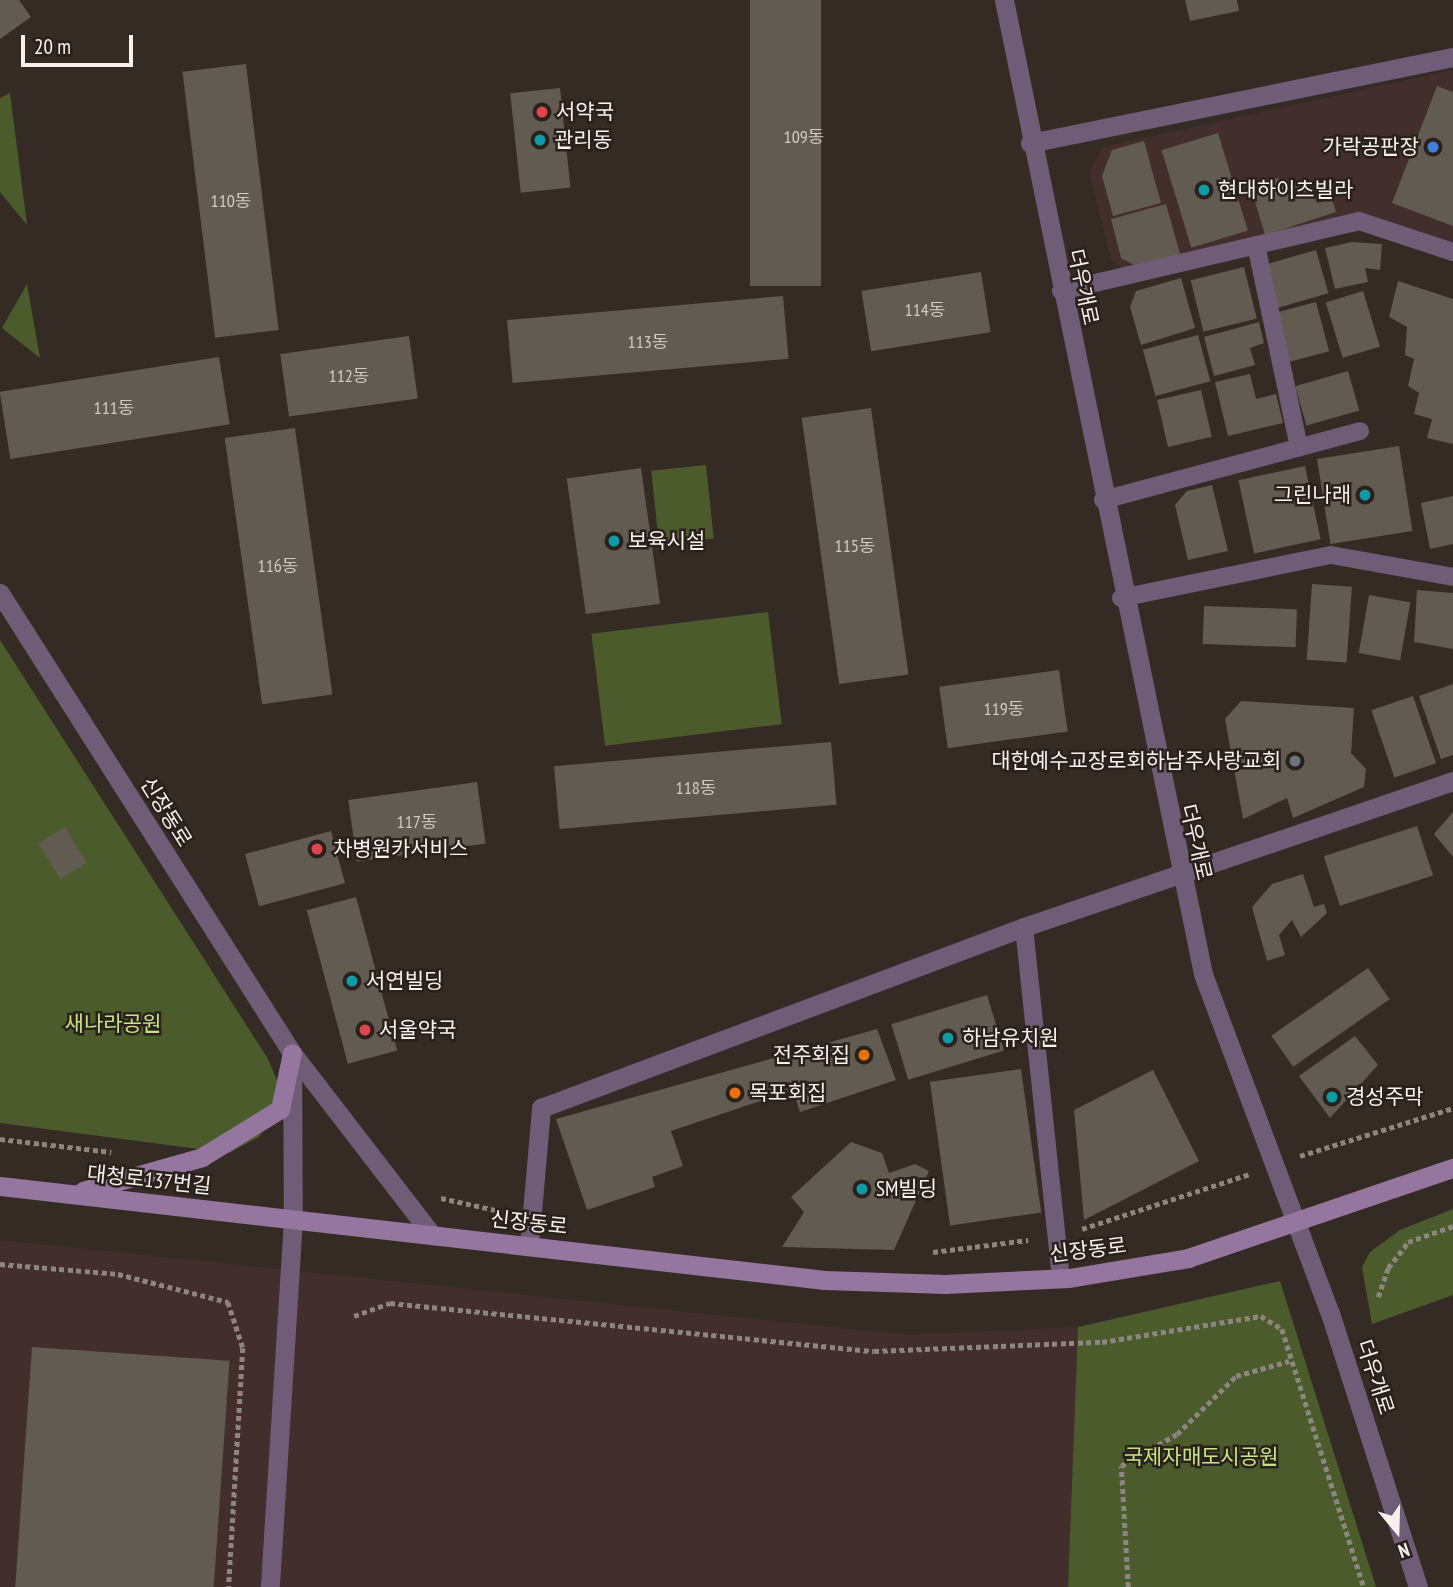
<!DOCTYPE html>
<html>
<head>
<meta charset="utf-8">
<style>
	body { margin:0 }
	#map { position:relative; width:1453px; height:1587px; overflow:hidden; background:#342b25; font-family:"PT Sans Narrow","Noto Sans KR",sans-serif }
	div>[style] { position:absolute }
	.commercial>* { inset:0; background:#432e2e }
	.green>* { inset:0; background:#4c5b2b; transform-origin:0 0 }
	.building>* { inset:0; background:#625b51; transform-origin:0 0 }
	.path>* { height:4.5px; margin-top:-2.25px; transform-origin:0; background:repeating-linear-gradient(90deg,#8d8580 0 5px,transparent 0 8.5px) }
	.service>* { height:18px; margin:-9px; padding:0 9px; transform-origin:9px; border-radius:9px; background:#6f5c76 }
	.minor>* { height:19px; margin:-9.5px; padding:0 9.5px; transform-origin:9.5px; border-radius:9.5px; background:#6f5c76 }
	.tertiary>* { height:19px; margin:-9.5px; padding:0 9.5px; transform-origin:9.5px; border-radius:9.5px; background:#6f5c76 }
	.secondary>* { height:19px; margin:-9.5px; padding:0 9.5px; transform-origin:9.5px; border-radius:9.5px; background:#94769f }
	.dots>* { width:19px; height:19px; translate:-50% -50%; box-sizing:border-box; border:4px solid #2a211c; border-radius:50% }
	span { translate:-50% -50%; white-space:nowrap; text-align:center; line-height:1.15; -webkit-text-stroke:5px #2a211c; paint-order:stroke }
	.number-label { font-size:18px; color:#d2cbc6 }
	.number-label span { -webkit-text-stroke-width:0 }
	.poi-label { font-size:21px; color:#f7f0ed }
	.left { translate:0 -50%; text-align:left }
	.right { translate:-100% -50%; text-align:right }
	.street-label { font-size:21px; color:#f7f0ed }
	.park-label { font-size:21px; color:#c4e581 }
	.north { position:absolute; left:1362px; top:1496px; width:70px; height:70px; -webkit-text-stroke:5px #2a211c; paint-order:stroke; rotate:161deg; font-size:19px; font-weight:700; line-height:28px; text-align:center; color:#f7f0ed }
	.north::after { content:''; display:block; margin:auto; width:24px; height:32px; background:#f7f0ed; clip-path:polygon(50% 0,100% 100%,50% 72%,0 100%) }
	.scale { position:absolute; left:21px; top:35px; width:112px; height:32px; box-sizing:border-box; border:4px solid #f7f0ed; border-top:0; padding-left:9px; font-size:21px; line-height:24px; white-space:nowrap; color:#f7f0ed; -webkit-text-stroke:5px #2a211c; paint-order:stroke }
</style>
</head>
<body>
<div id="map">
	<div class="commercial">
		<div style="clip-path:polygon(1453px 70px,1453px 246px,1359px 218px,1134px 274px,1112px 262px,1089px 171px,1103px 147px)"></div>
		<div style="clip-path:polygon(0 1240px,908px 1335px,1078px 1327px,1068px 1587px,0 1587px)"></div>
	</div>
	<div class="green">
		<div style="clip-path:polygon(10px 93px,27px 225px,0 192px,0 98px)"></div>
		<div style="clip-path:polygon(27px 284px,40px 358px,2px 328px)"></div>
		<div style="left:706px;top:465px;width:74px;height:55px;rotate:84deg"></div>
		<div style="left:768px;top:612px;width:113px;height:178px;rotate:83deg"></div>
		<div style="clip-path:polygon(0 640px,268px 1059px,279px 1085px,275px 1109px,259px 1137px,229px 1153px,0 1123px)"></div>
		<div style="clip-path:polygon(1453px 1209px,1453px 1295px,1372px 1324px,1362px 1267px,1370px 1252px,1400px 1230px)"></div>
		<div style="clip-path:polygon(1280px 1281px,1376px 1587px,1068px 1587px,1078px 1327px)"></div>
	</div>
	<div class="building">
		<div style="clip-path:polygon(0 0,19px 0,31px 17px,0 39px)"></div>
		<div style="left:750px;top:0;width:71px;height:286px"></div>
		<div style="clip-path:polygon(1185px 0,1237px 0,1239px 11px,1190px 21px)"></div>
		<div style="left:246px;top:64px;width:268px;height:64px;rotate:83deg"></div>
		<div style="clip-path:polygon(1437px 86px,1453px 92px,1453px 226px,1392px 203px)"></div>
		<div style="left:560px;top:88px;width:100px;height:50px;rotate:84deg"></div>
		<div style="left:1218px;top:133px;width:102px;height:59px;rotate:73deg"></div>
		<div style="clip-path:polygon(1144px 141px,1161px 203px,1113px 216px,1102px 176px,1112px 150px)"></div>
		<div style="clip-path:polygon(1275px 178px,1311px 186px,1317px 203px,1332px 199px,1336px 212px,1265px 235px,1250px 185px)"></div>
		<div style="clip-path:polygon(1166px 204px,1180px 254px,1136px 266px,1121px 258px,1111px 219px)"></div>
		<div style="clip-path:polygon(1352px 242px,1382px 244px,1380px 270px,1365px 268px,1368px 282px,1335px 289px,1325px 248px)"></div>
		<div style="left:1316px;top:250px;width:45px;height:54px;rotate:74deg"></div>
		<div style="left:1244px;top:267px;width:53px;height:55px;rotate:76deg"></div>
		<div style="left:981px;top:272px;width:61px;height:121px;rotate:81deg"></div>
		<div style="clip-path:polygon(1181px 278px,1195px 328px,1141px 345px,1130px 307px,1136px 291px)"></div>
		<div style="clip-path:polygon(1398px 281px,1453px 299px,1453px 444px,1427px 438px,1432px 419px,1414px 414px,1419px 393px,1408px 386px,1414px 359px,1405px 355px,1407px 327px,1389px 317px)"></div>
		<div style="left:1363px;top:291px;width:58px;height:39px;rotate:73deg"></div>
		<div style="left:783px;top:296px;width:63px;height:277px;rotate:85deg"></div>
		<div style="left:1316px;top:302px;width:51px;height:41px;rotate:75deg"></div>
		<div style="clip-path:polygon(1259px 322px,1264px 343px,1250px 348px,1255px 365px,1214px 376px,1204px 337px)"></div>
		<div style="left:1198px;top:335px;width:48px;height:57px;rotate:75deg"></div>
		<div style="left:409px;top:336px;width:63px;height:130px;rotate:82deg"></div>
		<div style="left:219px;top:357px;width:68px;height:222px;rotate:81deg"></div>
		<div style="left:1348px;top:371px;width:41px;height:55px;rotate:74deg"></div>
		<div style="clip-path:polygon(1250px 374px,1256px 399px,1276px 394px,1283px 423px,1228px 436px,1215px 382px)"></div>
		<div style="left:1201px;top:390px;width:48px;height:45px;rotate:77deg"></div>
		<div style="left:871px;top:408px;width:269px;height:70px;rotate:82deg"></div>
		<div style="left:295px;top:428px;width:269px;height:71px;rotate:82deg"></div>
		<div style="left:1399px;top:446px;width:86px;height:83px;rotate:81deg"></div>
		<div style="left:1305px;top:466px;width:75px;height:68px;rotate:78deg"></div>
		<div style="left:641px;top:468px;width:137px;height:75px;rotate:82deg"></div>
		<div style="clip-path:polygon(1212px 485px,1228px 551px,1188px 560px,1175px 505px,1187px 491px)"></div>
		<div style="clip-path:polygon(1453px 496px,1453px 544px,1430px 549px,1421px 503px)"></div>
		<div style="left:1312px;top:584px;width:40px;height:76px;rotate:4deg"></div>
		<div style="clip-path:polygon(1417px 590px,1453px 593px,1453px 649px,1414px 642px)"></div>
		<div style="left:1369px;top:595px;width:42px;height:59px;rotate:10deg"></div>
		<div style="left:1204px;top:606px;width:93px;height:38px;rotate:2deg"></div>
		<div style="left:1059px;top:670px;width:62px;height:121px;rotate:82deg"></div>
		<div style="clip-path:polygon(1453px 684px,1453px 755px,1441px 759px,1419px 696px)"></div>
		<div style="left:1413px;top:696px;width:71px;height:44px;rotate:71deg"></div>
		<div style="clip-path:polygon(1241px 701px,1354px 708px,1351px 753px,1366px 769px,1364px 787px,1293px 818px,1287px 798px,1243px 819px,1225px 719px)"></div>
		<div style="left:831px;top:742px;width:63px;height:278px;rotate:85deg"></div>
		<div style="left:477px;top:782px;width:62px;height:130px;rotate:82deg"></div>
		<div style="clip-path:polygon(1453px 812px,1453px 857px,1434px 834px)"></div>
		<div style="left:1417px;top:826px;width:52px;height:98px;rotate:72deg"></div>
		<div style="left:65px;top:827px;width:42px;height:31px;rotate:59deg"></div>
		<div style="left:331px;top:831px;width:54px;height:89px;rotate:75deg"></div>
		<div style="clip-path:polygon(1303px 874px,1314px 907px,1324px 904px,1327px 913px,1301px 937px,1292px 920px,1279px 935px,1285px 955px,1267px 961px,1252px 907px,1272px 884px)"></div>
		<div style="left:356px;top:897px;width:159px;height:51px;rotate:75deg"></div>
		<div style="left:1368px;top:968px;width:38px;height:118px;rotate:55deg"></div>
		<div style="left:987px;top:995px;width:58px;height:100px;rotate:73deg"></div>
		<div style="clip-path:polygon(877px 1029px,896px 1080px,800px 1112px,793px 1090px,671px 1131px,683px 1166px,652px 1177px,655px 1187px,587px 1210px,556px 1119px)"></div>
		<div style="clip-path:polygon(1355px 1036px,1378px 1065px,1330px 1118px,1299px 1076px)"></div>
		<div style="left:1021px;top:1069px;width:145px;height:92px;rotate:82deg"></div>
		<div style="clip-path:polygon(1153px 1070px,1199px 1161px,1084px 1220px,1074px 1110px)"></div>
		<div style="clip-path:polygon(851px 1142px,882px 1153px,889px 1173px,915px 1164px,929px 1171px,894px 1250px,782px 1247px,804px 1212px,791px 1197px)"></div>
		<div style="left:32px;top:1347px;width:198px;height:241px;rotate:4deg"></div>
	</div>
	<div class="path">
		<div style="left:0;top:1139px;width:112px;rotate:6.7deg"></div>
		<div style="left:1300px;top:1156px;width:160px;rotate:-17.4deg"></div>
		<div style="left:441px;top:1198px;width:60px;rotate:12.4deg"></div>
		<div style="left:1082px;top:1229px;width:176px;rotate:-18.2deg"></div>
		<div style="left:933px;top:1252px;width:96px;rotate:-7.2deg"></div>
		<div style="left:0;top:1264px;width:118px;rotate:4.8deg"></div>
		<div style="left:118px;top:1274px;width:114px;rotate:14.3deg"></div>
		<div style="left:228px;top:1302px;width:48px;rotate:71.9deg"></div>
		<div style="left:243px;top:1348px;width:239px;rotate:93.4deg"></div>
		<div style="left:1378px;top:1297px;width:31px;rotate:-71deg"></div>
		<div style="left:1388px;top:1268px;width:33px;rotate:-52deg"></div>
		<div style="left:1408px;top:1242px;width:48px;rotate:-19.6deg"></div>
		<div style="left:354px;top:1316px;width:38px;rotate:-20deg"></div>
		<div style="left:390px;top:1303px;width:486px;rotate:5.7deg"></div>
		<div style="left:874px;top:1351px;width:228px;rotate:-2.3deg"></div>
		<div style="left:1102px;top:1342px;width:161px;rotate:-9.3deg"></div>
		<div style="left:1261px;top:1316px;width:25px;rotate:32deg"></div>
		<div style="left:1282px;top:1329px;width:271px;rotate:72.4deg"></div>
		<div style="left:1128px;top:1587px;width:121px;rotate:-93.3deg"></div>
		<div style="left:1121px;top:1466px;width:64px;rotate:-29.7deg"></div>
		<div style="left:1177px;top:1434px;width:83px;rotate:-44.5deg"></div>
		<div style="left:1236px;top:1376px;width:55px;rotate:-15.8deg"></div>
	</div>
	<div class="service">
		<div style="left:1256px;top:245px;width:207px;rotate:78deg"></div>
		<div style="left:1061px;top:291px;width:306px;rotate:-13.2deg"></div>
		<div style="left:1359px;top:221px;width:99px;rotate:18.3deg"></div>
		<div style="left:1103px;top:500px;width:266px;rotate:-15deg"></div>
		<div style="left:1121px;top:598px;width:214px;rotate:-11.6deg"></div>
		<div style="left:1331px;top:555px;width:124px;rotate:10.2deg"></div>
		<div style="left:1024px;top:927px;width:353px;rotate:84deg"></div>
	</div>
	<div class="minor">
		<div style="left:1030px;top:143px;width:432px;rotate:-11.5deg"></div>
		<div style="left:529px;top:1246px;width:139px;rotate:-85deg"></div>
		<div style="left:541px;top:1108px;width:516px;rotate:-20.54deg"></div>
		<div style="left:1024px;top:927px;width:453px;rotate:-18.8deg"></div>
	</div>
	<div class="tertiary">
		<div style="left:1004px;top:0;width:994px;rotate:78.45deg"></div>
		<div style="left:1203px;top:974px;width:362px;rotate:69.5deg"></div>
		<div style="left:1330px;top:1313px;width:288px;rotate:72.2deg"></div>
		<div style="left:0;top:593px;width:545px;rotate:57.59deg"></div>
		<div style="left:292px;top:1053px;width:166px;rotate:89.7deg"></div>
		<div style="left:293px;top:1219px;width:369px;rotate:93.6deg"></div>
		<div style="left:292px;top:1053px;width:230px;rotate:52.4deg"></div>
	</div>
	<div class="secondary">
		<div style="left:0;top:1186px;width:830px;rotate:6.5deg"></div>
		<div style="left:825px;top:1280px;width:120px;rotate:1.9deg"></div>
		<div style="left:945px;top:1284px;width:124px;rotate:-2.8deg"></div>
		<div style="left:1069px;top:1278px;width:121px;rotate:-9.5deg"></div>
		<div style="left:1188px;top:1258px;width:280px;rotate:-18.8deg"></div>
		<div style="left:83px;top:1191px;width:124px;rotate:-15.9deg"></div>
		<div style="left:202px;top:1157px;width:92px;rotate:-31.6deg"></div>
		<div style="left:280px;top:1109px;width:57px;rotate:-77.9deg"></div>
	</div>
	<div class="dots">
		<div style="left:542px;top:112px;background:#e0444e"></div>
		<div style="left:540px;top:140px;background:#0f9aa8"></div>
		<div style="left:1433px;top:147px;background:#3f7fe0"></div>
		<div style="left:1204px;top:190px;background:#0f9aa8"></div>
		<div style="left:1365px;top:495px;background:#0f9aa8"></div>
		<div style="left:614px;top:541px;background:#0f9aa8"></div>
		<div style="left:1295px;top:761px;background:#6b7280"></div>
		<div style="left:317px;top:849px;background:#e0444e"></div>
		<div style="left:352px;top:981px;background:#0f9aa8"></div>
		<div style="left:365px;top:1030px;background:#e0444e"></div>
		<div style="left:948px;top:1038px;background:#0f9aa8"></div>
		<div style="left:864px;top:1055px;background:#e8710a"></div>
		<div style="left:735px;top:1093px;background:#e8710a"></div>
		<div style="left:1332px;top:1097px;background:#0f9aa8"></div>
		<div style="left:862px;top:1189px;background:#0f9aa8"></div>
	</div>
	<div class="number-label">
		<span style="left:804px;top:137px">109동</span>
		<span style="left:231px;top:201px">110동</span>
		<span style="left:925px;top:310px">114동</span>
		<span style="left:648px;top:342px">113동</span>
		<span style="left:349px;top:376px">112동</span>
		<span style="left:114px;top:408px">111동</span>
		<span style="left:855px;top:546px">115동</span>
		<span style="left:278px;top:566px">116동</span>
		<span style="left:1004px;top:709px">119동</span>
		<span style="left:696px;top:788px">118동</span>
		<span style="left:417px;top:822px">117동</span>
	</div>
	<div class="poi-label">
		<span class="left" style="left:556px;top:112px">서약국</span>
		<span class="left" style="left:554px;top:140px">관리동</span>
		<span class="right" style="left:1419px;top:147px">가락공판장</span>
		<span class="left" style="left:1218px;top:190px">현대하이츠빌라</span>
		<span class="right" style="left:1351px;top:495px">그린나래</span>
		<span class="left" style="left:628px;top:541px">보육시설</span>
		<span class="right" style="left:1281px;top:761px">대한예수교장로회하남주사랑교회</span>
		<span class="left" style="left:333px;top:849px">차병원카서비스</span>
		<span class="left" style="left:366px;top:981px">서연빌딩</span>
		<span class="left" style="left:379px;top:1030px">서울약국</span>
		<span class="left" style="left:962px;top:1038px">하남유치원</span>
		<span class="right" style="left:850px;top:1055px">전주회집</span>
		<span class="left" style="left:749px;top:1093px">목포회집</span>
		<span class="left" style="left:1346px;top:1097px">경성주막</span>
		<span class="left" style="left:876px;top:1189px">SM빌딩</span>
	</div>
	<div class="street-label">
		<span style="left:1083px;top:287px;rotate:78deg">더우개로</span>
		<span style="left:166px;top:812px;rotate:58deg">신장동로</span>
		<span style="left:1196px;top:842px;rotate:77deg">더우개로</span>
		<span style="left:149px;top:1180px;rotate:6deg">대청로137번길</span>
		<span style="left:529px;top:1223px;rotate:6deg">신장동로</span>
		<span style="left:1088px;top:1250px;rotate:-7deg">신장동로</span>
		<span style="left:1375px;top:1377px;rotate:72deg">더우개로</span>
	</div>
	<div class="park-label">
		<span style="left:113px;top:1024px">새나라공원</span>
		<span style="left:1201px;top:1457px">국제자매도시공원</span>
	</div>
	<div class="north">N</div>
	<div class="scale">20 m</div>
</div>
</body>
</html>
